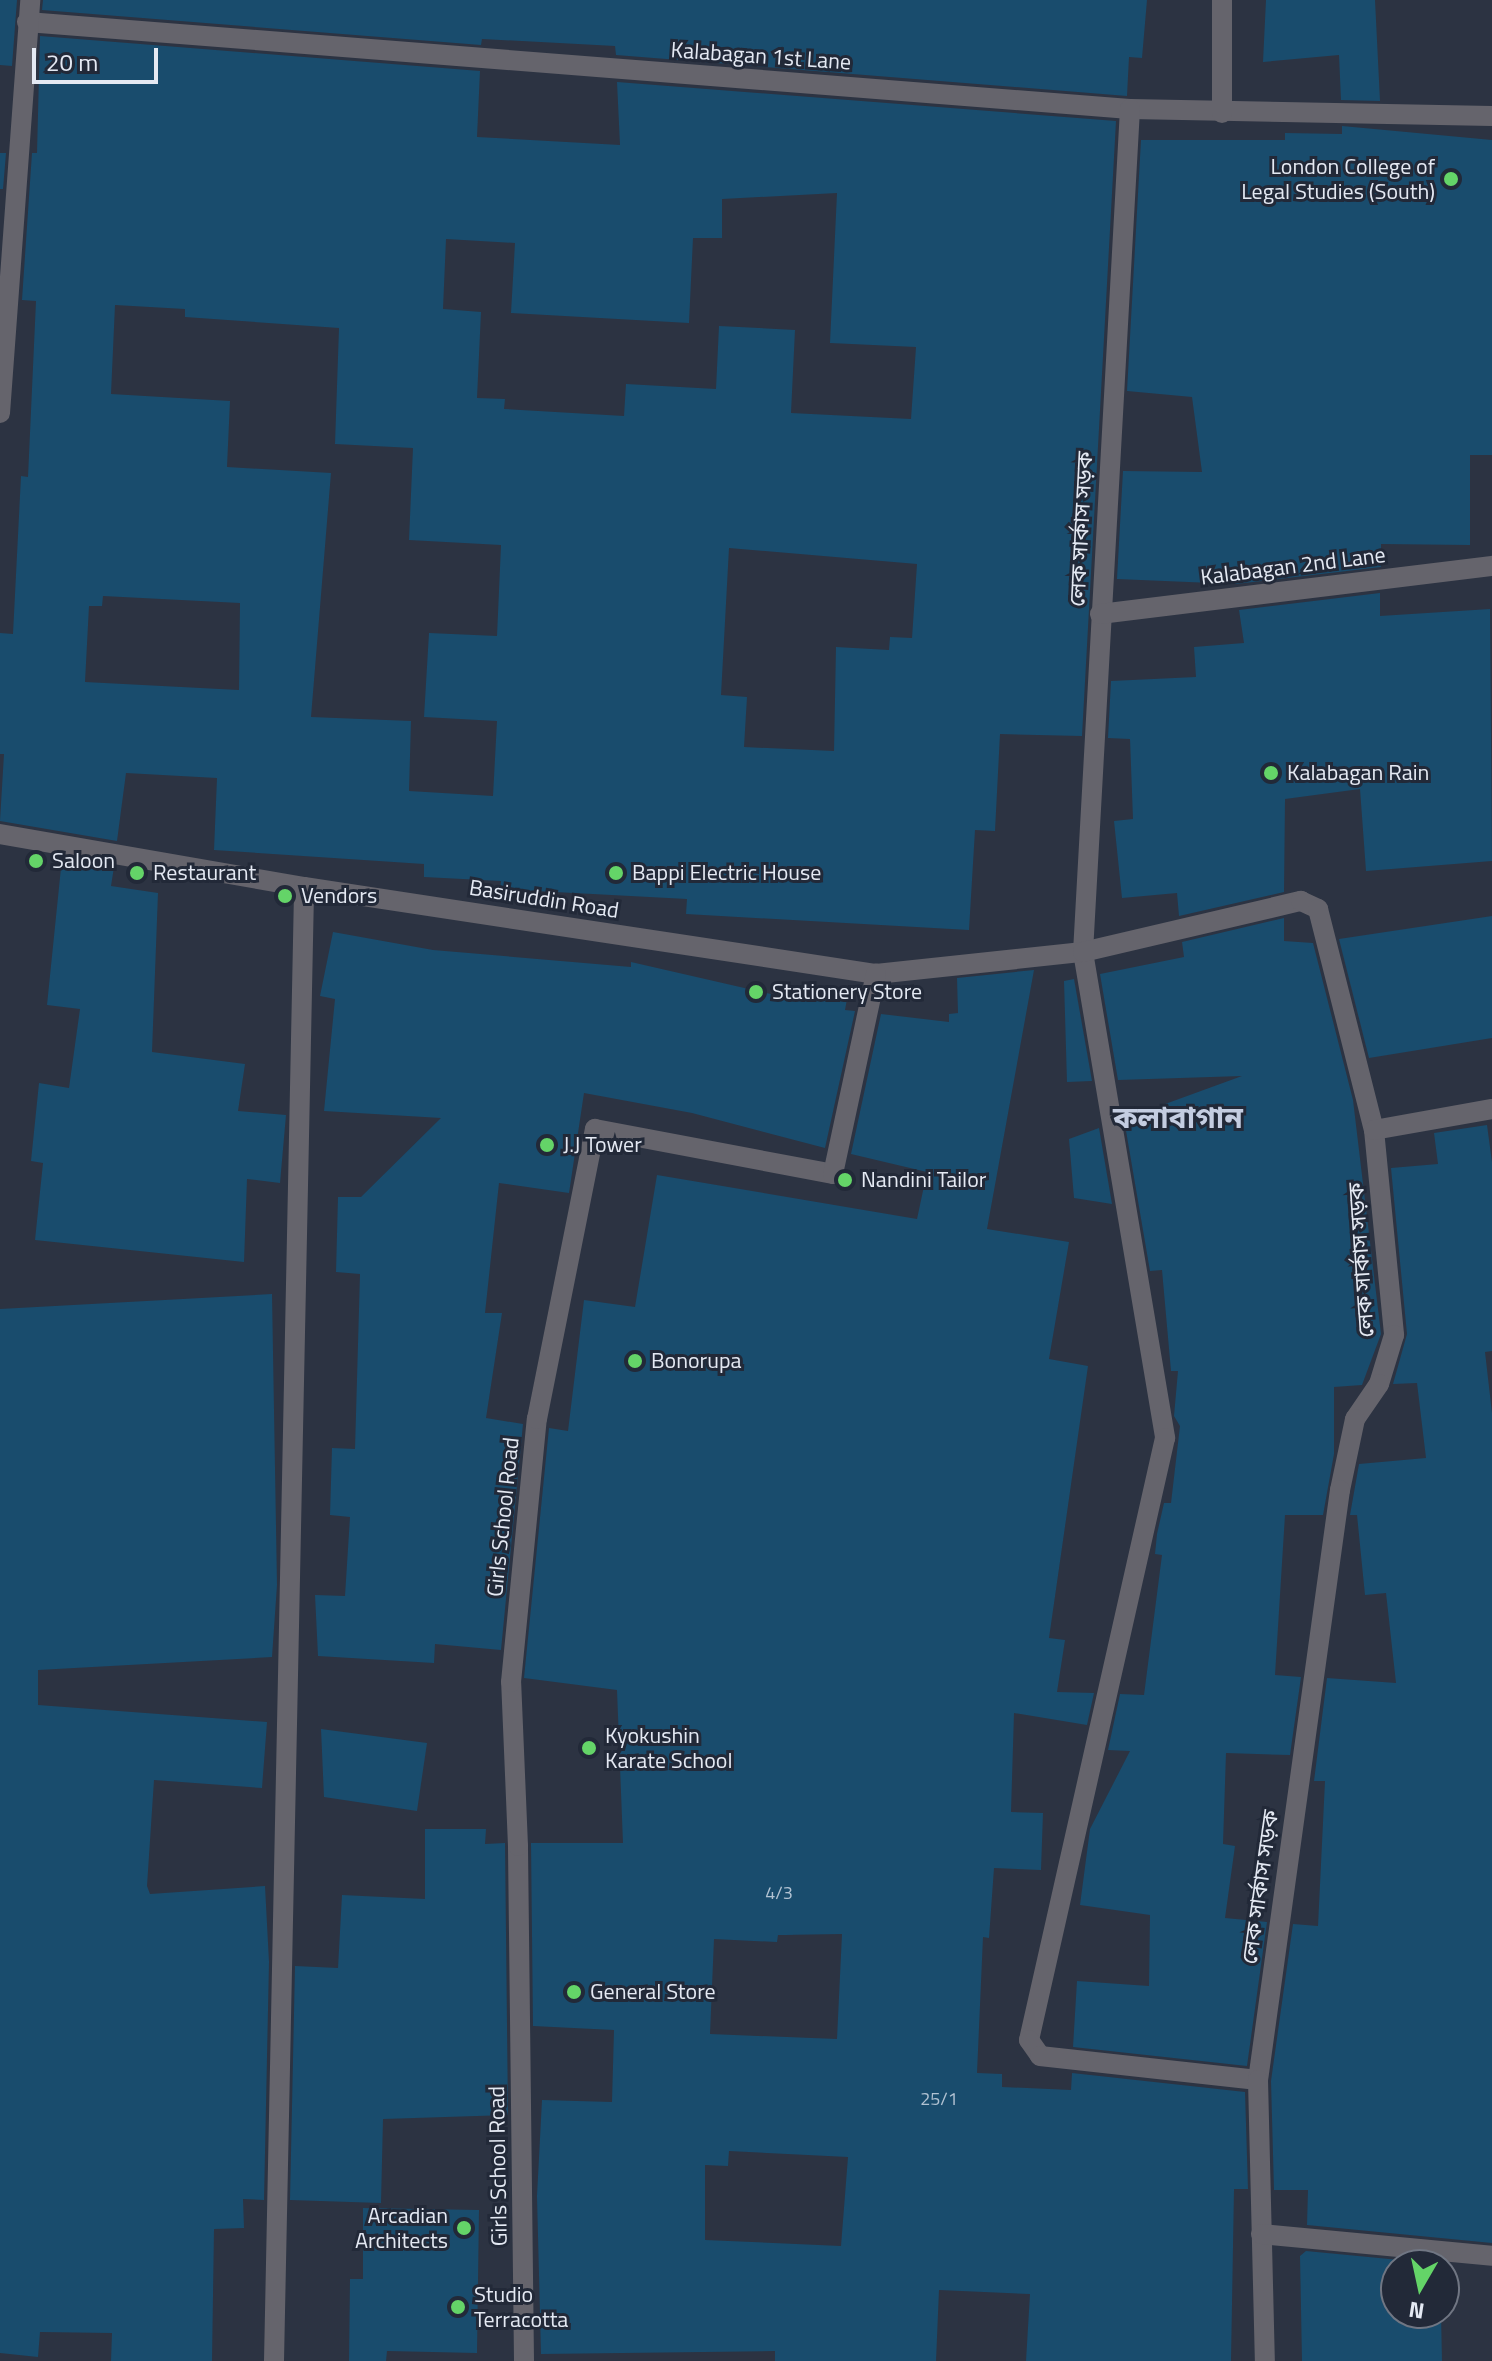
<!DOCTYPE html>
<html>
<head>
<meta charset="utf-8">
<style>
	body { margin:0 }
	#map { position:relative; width:1492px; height:2361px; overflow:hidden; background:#2c3342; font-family:"Titillium Web","Noto Sans Bengali",sans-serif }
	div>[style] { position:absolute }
	.building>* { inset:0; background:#194c6d }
	.minor>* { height:20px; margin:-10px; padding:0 10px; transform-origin:10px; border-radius:10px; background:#65646c }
	.dots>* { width:22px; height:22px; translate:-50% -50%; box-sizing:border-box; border:4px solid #222938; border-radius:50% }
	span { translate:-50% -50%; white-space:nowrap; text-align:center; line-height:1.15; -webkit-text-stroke:6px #222938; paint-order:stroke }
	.number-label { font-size:18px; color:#b1c2d2 }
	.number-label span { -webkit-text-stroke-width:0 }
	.street-label { font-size:22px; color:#e4e9f3 }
	.poi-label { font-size:22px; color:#e4e9f3 }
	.right { translate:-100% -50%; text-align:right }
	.left { translate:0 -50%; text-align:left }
	.district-label { font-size:30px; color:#c4cde1; font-weight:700 }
	.north { position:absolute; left:1380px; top:2249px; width:80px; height:80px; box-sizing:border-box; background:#222938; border:2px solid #707683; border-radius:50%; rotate:189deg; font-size:22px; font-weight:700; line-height:32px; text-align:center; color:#e4e9f3 }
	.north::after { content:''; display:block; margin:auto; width:28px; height:36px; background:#64d468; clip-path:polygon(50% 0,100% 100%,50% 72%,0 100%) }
	.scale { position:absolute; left:32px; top:48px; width:126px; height:36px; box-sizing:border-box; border:4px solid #e4e9f3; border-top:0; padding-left:10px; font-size:24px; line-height:28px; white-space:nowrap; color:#e4e9f3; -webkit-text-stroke:6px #222938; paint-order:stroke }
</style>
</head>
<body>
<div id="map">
	<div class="building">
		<div style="clip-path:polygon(0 0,17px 0,12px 66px,0 65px)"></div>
		<div style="clip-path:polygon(43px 0,1147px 0,1142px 58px,1129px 57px,1127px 96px,616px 55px,615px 46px,482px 39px,481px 45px,42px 10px)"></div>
		<div style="clip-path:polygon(1266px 0,1375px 0,1380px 101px,1341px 100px,1339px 55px,1263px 62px)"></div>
		<div style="clip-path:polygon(evenodd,40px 36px,480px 71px,477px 137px,620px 145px,617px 82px,1116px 121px,1082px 736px,1000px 734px,995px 831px,975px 830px,969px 930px,686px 914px,687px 899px,500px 889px,501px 881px,424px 877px,424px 864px,214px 850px,217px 778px,126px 773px,117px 841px,0 821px,4px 754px,0 754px,0 633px,13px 634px,21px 476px,28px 477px,36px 301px,22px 300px,32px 153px,37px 153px,40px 36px,837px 193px,830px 343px,916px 347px,911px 419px,791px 413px,795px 330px,719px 326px,716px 389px,626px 384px,624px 416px,504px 409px,505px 399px,477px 398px,481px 312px,443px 309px,446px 239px,515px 243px,511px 313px,689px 323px,693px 238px,722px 238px,722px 199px,837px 193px,40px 36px,115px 305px,185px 309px,185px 317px,339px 328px,335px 444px,413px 448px,409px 540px,501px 545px,497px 636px,429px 633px,424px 717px,497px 721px,493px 796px,409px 791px,411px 721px,311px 717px,331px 473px,227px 467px,230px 401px,111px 394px,115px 305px,40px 36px,729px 548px,917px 564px,912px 638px,890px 637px,889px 650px,836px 647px,834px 751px,744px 747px,747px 697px,721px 695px,729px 548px,40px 36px,103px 596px,240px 603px,239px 690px,85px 682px,89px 606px,102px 606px,103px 596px)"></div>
		<div style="clip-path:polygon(1342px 126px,1492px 140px,1492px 455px,1470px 455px,1470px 545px,1381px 544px,1381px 567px,1236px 584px,1117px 579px,1123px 471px,1202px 472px,1192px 397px,1127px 391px,1141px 140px,1285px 140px,1285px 133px,1342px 134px)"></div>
		<div style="clip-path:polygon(0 153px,6px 153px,3px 189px,0 189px)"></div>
		<div style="clip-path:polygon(1380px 593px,1380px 616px,1490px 609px,1492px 861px,1366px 871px,1360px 789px,1285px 799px,1284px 892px,1179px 916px,1177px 893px,1122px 898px,1114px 821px,1133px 819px,1130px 739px,1108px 738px,1111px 681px,1196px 677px,1194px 647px,1244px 643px,1239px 610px)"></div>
		<div style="clip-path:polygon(62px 858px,114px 867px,111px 886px,158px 893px,152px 1052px,245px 1064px,238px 1111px,286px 1115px,280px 1183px,247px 1179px,244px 1262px,35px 1240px,43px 1163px,31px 1161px,39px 1083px,69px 1088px,80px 1009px,47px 1005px)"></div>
		<div style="clip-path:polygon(1492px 916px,1492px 1038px,1369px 1058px,1339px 939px)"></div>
		<div style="clip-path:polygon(1284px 918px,1284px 941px,1313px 943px,1353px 1100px,1381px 1334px,1362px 1385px,1334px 1387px,1334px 1454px,1323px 1515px,1285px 1515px,1275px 1675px,1301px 1677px,1290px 1755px,1226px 1753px,1223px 1844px,1235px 1846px,1225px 1918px,1267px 1922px,1247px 2066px,1073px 2047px,1077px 1981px,1149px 1986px,1150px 1915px,1080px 1905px,1090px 1829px,1130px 1751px,1108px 1750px,1120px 1694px,1144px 1695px,1162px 1555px,1155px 1554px,1157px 1534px,1164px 1503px,1171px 1503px,1180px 1426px,1174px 1416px,1178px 1371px,1171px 1371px,1162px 1270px,1150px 1271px,1124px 1119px,1242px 1076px,1118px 1080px,1100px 974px,1184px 957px,1182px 942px)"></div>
		<div style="clip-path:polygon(333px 932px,433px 950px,631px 967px,631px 962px,784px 997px,785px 988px,847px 999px,845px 1010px,855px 1011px,825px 1148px,692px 1113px,584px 1093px,569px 1193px,499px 1183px,485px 1313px,502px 1313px,486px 1418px,523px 1424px,501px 1650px,435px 1644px,434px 1663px,318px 1656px,315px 1595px,345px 1596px,350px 1517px,330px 1515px,332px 1448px,355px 1449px,360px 1274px,336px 1272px,338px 1197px,361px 1197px,441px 1118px,324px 1111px,335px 999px,320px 996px)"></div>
		<div style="clip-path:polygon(evenodd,1034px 970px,987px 1229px,1069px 1242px,1049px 1359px,1088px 1366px,1049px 1638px,1065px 1640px,1057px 1692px,1094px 1693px,1087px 1725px,1014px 1713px,1011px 1812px,1043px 1813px,1041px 1870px,994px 1868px,989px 1938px,983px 1937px,977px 2073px,1002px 2074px,1002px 2087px,1071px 2090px,1072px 2073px,1245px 2092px,1248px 2189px,1234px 2189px,1231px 2361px,1026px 2361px,1030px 2294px,939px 2290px,936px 2361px,775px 2361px,775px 2351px,541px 2354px,537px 2196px,542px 2100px,612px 2102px,614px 2030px,533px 2026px,531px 1843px,623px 1843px,617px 1690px,524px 1678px,549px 1428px,568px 1431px,584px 1300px,635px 1307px,657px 1175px,917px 1219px,927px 1172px,851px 1154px,881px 1014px,949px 1022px,949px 1014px,958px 1013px,957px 978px,1034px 970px,842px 1934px,837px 2039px,710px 2034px,714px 1939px,777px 1942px,778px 1935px,842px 1934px,1034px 970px,729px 2151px,848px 2157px,841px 2246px,705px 2240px,705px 2165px,728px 2166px,729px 2151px)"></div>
		<div style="clip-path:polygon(1074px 979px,1092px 1081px,1067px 1082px,1064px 981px)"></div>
		<div style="clip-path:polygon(1487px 1125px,1492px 1162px,1492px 1351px,1485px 1352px,1492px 1413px,1492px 2243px,1307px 2225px,1308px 2190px,1274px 2190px,1271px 2081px,1293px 1924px,1318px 1926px,1325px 1781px,1314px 1781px,1327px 1678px,1396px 1683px,1386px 1593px,1365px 1595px,1357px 1515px,1350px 1515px,1359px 1464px,1426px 1458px,1417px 1383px,1393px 1384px,1407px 1334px,1391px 1168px,1438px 1164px,1434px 1133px)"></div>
		<div style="clip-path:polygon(1099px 1128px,1112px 1204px,1074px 1198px,1069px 1139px)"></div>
		<div style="clip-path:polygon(272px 1294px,277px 1585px,272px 1657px,38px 1670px,38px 1705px,267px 1722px,262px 1788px,154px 1780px,147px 1886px,150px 1894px,265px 1886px,269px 1962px,264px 2200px,243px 2199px,244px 2228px,214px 2229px,212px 2361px,111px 2361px,112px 2333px,40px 2332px,38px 2357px,0 2353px,0 1309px)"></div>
		<div style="clip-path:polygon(321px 1729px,427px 1743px,417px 1811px,324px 1797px)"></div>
		<div style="clip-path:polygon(425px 1829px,486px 1829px,485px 1844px,505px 1843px,508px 2115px,383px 2119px,381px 2203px,290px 2200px,295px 1966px,338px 1968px,342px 1895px,425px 1899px)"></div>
		<div style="clip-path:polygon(363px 2208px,479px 2210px,477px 2353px,387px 2351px,386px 2361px,349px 2361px,350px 2279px,363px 2279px)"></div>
		<div style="clip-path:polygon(1306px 2251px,1441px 2264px,1396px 2265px,1396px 2313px,1441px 2313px,1442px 2361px,1302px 2361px,1300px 2256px)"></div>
	</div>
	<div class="minor">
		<div style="left:27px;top:22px;width:1106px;rotate:4.51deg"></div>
		<div style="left:1130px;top:109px;width:362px;rotate:1.1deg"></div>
		<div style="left:1130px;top:109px;width:844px;rotate:93.19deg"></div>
		<div style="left:1083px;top:952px;width:493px;rotate:80.4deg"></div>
		<div style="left:1165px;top:1438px;width:617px;rotate:102.73deg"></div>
		<div style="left:1029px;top:2040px;width:19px;rotate:55deg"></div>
		<div style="left:1040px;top:2056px;width:219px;rotate:6.3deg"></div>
		<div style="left:1222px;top:113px;width:113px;rotate:-90deg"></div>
		<div style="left:0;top:413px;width:414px;rotate:-85.8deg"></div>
		<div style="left:1100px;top:614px;width:395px;rotate:-7deg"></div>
		<div style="left:0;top:834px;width:309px;rotate:9.9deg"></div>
		<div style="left:304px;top:887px;width:579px;rotate:8.65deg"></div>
		<div style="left:876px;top:974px;width:208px;rotate:-6.1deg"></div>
		<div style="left:1083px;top:952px;width:224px;rotate:-13.2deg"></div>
		<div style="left:1301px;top:901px;width:19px;rotate:25deg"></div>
		<div style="left:1318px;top:909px;width:228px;rotate:75.8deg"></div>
		<div style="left:1374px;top:1130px;width:206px;rotate:84.4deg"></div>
		<div style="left:1394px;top:1335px;width:51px;rotate:107deg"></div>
		<div style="left:1379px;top:1384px;width:42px;rotate:124.4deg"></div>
		<div style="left:1355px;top:1419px;width:73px;rotate:101.9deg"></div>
		<div style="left:1340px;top:1490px;width:596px;rotate:97.91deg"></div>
		<div style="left:1258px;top:2080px;width:281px;rotate:88.6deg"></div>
		<div style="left:1374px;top:1130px;width:120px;rotate:-10.1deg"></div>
		<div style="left:1261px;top:2234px;width:232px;rotate:5.4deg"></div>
		<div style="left:274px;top:2361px;width:1474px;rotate:-88.83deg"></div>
		<div style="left:524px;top:2361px;width:515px;rotate:-90.67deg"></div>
		<div style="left:518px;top:1846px;width:164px;rotate:-92.4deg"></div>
		<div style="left:511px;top:1682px;width:264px;rotate:-84.4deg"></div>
		<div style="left:537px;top:1419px;width:296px;rotate:-78.7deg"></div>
		<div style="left:595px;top:1129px;width:242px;rotate:10.7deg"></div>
		<div style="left:833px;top:1174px;width:205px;rotate:-77.9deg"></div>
	</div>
	<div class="dots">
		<div style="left:1451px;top:179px;background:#64d468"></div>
		<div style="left:1271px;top:773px;background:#64d468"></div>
		<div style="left:36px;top:861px;background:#64d468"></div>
		<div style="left:137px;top:873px;background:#64d468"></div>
		<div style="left:616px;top:873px;background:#64d468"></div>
		<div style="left:285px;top:896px;background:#64d468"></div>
		<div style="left:756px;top:992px;background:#64d468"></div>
		<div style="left:547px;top:1145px;background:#64d468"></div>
		<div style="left:845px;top:1180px;background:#64d468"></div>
		<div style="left:635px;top:1361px;background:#64d468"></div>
		<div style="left:589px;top:1748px;background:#64d468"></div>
		<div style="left:574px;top:1992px;background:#64d468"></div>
		<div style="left:464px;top:2228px;background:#64d468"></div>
		<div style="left:458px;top:2307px;background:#64d468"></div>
	</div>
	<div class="number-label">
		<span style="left:779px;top:1893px">4/3</span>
		<span style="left:939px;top:2099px">25/1</span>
	</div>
	<div class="street-label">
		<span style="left:761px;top:56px;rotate:4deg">Kalabagan 1st Lane</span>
		<span style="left:1081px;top:529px;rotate:-87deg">লেক সার্কাস সড়ক</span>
		<span style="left:1293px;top:566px;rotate:-7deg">Kalabagan 2nd Lane</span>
		<span style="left:544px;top:899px;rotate:9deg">Basiruddin Road</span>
		<span style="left:1361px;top:1260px;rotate:-94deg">লেক সার্কাস সড়ক</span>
		<span style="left:503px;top:1517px;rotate:-84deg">Girls School Road</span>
		<span style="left:1260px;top:1887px;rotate:-82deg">লেক সার্কাস সড়ক</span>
		<span style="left:498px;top:2166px;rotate:-91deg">Girls School Road</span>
	</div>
	<div class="poi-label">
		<span class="right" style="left:1435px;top:179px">London College of<br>Legal Studies (South)</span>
		<span class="left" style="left:1287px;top:773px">Kalabagan Rain</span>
		<span class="left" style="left:52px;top:861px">Saloon</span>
		<span class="left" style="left:153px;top:873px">Restaurant</span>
		<span class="left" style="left:632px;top:873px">Bappi Electric House</span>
		<span class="left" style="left:301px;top:896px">Vendors</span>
		<span class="left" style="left:772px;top:992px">Stationery Store</span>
		<span class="left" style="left:563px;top:1145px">J.J Tower</span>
		<span class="left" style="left:861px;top:1180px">Nandini Tailor</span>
		<span class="left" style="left:651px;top:1361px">Bonorupa</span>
		<span class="left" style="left:605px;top:1748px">Kyokushin<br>Karate School</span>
		<span class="left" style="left:590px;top:1992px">General Store</span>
		<span class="right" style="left:448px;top:2228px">Arcadian<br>Architects</span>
		<span class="left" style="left:474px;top:2307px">Studio<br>Terracotta</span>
	</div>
	<div class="district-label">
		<span style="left:1178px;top:1117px">কলাবাগান</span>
	</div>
	<div class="north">N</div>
	<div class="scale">20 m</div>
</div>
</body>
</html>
